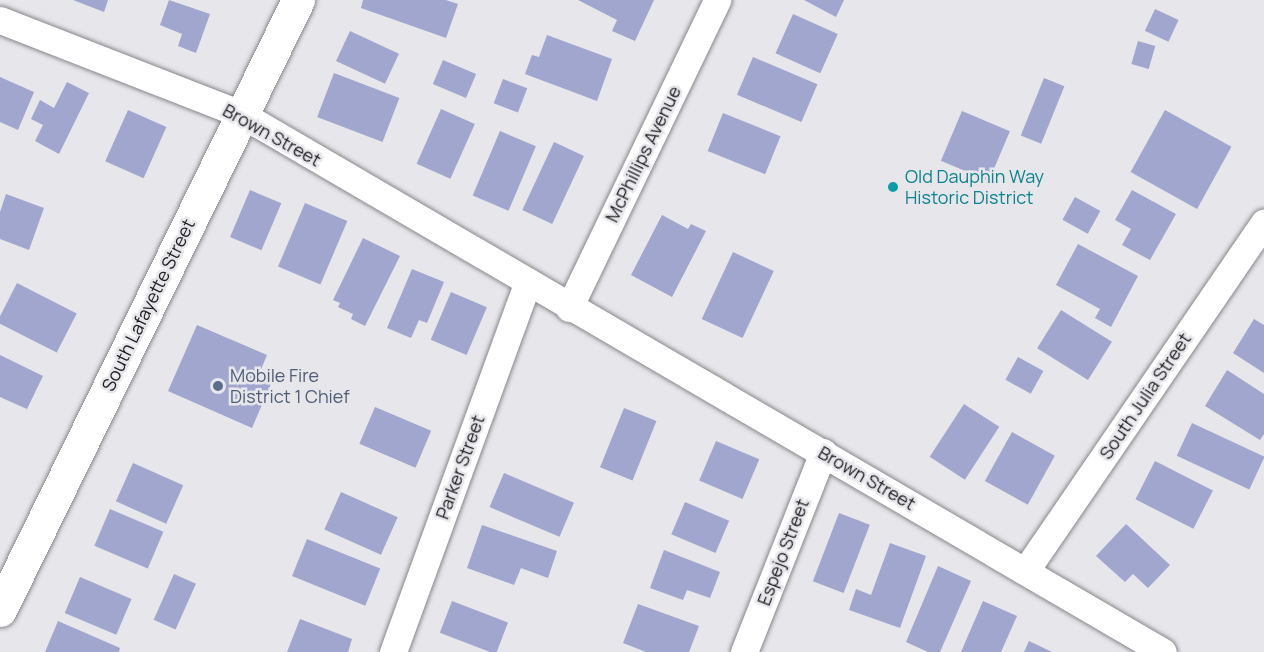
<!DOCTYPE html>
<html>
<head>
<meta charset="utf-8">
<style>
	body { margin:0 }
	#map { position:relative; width:1264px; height:652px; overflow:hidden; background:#e6e6eb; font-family:Manrope,sans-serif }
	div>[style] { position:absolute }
	.building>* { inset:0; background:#a1a6ce; transform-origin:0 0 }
	.roads { filter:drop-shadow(0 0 2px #86878b) drop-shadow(0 0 2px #86878b) }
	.minor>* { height:27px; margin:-13.5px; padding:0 13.5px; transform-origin:13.5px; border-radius:13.5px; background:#fff }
	.tertiary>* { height:33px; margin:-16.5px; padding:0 16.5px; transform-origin:16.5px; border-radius:16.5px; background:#fff }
	.dots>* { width:16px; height:16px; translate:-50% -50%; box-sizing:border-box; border:3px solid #e6e6eb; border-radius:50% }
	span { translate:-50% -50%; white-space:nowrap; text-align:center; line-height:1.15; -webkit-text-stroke:5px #e6e6eb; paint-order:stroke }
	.street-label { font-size:18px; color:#1f1f21 }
	.culture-label { font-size:18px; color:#0d838f }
	.left { translate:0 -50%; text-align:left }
	.service-label { font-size:18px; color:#4e5e75 }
</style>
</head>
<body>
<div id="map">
	<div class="building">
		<div style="clip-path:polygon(73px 0,108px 0,104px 12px)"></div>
		<div style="clip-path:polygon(169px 0,210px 14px,196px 53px,178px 46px,182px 34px,160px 25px)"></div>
		<div style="clip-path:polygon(363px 0,446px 0,458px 4px,446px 38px,361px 8px)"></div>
		<div style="clip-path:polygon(578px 0,654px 0,635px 41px,612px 31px,617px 20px)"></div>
		<div style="clip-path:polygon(804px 0,844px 0,836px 17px)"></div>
		<div style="left:1155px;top:9px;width:26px;height:24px;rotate:25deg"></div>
		<div style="left:793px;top:14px;width:49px;height:43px;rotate:24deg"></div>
		<div style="left:350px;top:31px;width:54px;height:33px;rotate:25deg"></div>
		<div style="clip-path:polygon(547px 35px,612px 59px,597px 101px,525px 74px,532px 55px,539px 57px)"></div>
		<div style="left:1138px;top:41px;width:18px;height:24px;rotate:16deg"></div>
		<div style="left:753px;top:57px;width:70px;height:41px;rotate:23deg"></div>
		<div style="left:443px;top:60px;width:36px;height:26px;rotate:23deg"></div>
		<div style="left:334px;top:73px;width:70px;height:47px;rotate:21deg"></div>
		<div style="clip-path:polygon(0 77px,34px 92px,18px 130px,0 122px)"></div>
		<div style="left:1044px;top:78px;width:22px;height:62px;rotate:22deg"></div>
		<div style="left:503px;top:79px;width:26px;height:26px;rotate:21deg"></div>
		<div style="clip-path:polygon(67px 82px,89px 93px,59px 154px,35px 141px,43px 125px,31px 119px,40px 100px,54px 108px)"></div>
		<div style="left:441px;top:109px;width:37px;height:60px;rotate:24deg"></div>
		<div style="left:128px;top:110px;width:42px;height:56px;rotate:24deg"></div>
		<div style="left:1165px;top:110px;width:76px;height:71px;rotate:29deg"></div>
		<div style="left:962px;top:111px;width:52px;height:54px;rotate:23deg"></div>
		<div style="left:723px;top:113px;width:62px;height:41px;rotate:22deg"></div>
		<div style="left:500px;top:131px;width:39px;height:70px;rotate:23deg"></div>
		<div style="left:554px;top:142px;width:33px;height:75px;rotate:25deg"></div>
		<div style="left:250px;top:190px;width:34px;height:51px;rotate:23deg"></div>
		<div style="clip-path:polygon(1132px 190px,1176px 214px,1150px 260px,1122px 245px,1131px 229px,1115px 220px)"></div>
		<div style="clip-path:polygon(6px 194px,44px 208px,29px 250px,0 239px,0 212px)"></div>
		<div style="left:1075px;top:197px;width:29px;height:26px;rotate:29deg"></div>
		<div style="left:305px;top:203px;width:46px;height:69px;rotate:23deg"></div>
		<div style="clip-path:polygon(662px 215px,688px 229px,691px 224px,706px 231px,672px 297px,631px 275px)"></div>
		<div style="clip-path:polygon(363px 238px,400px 256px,365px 326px,351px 319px,353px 314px,338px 307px,340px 303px,333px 300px)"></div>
		<div style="clip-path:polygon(1078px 244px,1138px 276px,1111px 327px,1095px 318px,1100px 309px,1056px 285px)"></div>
		<div style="left:733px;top:252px;width:45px;height:74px;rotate:25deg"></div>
		<div style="clip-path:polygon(412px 269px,444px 282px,427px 323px,419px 320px,411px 338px,387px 328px)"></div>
		<div style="left:17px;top:283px;width:67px;height:44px;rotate:27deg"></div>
		<div style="left:451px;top:292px;width:39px;height:52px;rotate:23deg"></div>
		<div style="left:1061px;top:310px;width:60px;height:45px;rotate:32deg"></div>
		<div style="clip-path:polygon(1254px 319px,1264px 325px,1264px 373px,1233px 353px)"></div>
		<div style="clip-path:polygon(197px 325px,267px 355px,257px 379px,271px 384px,252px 428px,168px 391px)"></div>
		<div style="clip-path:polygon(0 355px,43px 376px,27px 409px,0 397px)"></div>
		<div style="left:1018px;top:357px;width:29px;height:26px;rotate:29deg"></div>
		<div style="clip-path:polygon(1227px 370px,1264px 394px,1264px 434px,1260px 440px,1205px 406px)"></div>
		<div style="left:964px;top:404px;width:42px;height:63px;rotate:33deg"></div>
		<div style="left:375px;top:407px;width:61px;height:40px;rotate:23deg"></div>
		<div style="left:624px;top:408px;width:35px;height:64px;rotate:22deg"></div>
		<div style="left:1192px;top:423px;width:80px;height:36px;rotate:25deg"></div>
		<div style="left:1012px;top:432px;width:49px;height:56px;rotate:29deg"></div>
		<div style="left:716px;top:441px;width:47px;height:43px;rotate:23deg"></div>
		<div style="left:1155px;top:461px;width:65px;height:43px;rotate:27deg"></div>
		<div style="left:133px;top:463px;width:55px;height:42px;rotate:24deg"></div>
		<div style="left:504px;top:473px;width:76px;height:37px;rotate:23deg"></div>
		<div style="left:341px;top:492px;width:62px;height:41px;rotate:24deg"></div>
		<div style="left:685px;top:502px;width:48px;height:35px;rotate:23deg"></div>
		<div style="left:110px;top:509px;width:58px;height:40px;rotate:23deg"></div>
		<div style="left:839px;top:513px;width:33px;height:73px;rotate:21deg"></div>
		<div style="clip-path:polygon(1126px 524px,1170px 565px,1148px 588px,1133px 574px,1125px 582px,1096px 556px)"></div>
		<div style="clip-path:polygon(482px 525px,557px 551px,548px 578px,521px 568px,514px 585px,467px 568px)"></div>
		<div style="left:307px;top:539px;width:79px;height:40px;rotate:22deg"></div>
		<div style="clip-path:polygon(890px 543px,926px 556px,900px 628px,849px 610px,856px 589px,871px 595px)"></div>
		<div style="clip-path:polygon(664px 550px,720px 572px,710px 598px,687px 590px,683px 600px,650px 588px)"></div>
		<div style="clip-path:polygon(938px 566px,971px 581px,940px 652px,928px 652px,906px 642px)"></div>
		<div style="left:174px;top:574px;width:24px;height:50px;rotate:24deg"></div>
		<div style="left:80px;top:577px;width:56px;height:39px;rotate:23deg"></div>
		<div style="left:452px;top:601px;width:60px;height:34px;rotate:21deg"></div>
		<div style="clip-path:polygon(983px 601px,1017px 616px,1001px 652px,961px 652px)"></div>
		<div style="clip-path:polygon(638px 604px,699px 626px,689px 652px,646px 652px,623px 643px)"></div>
		<div style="clip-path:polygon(300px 619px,352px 639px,348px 652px,287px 652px)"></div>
		<div style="clip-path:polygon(58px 621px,120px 648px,119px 652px,45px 652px)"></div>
		<div style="clip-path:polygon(1029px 641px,1052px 652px,1024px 652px)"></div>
	</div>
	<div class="roads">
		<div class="minor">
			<div style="left:0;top:20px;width:259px;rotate:21.3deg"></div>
			<div style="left:241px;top:114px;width:1067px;rotate:30.26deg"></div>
			<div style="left:569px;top:308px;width:342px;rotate:-64.3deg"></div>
			<div style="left:1026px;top:570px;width:421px;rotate:-55.6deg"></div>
			<div style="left:393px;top:652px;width:394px;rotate:-70deg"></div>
			<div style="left:744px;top:652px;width:215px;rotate:-68.4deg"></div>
		</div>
		<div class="tertiary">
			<div style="left:0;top:610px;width:679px;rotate:-63.96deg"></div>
		</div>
	</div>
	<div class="dots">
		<div style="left:893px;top:187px;background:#0f9aa8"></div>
		<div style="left:218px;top:386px;background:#5c6f8a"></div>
	</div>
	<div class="street-label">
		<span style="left:272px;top:135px;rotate:29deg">Brown Street</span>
		<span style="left:643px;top:154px;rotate:-64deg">McPhillips Avenue</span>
		<span style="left:148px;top:305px;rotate:-64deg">South Lafayette Street</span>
		<span style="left:1145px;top:396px;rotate:-56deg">South Julia Street</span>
		<span style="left:460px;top:467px;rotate:-70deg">Parker Street</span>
		<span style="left:867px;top:478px;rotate:30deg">Brown Street</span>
		<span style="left:783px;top:552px;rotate:-69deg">Espejo Street</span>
	</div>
	<div class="culture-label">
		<span class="left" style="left:905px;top:187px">Old Dauphin Way<br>Historic District</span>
	</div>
	<div class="service-label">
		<span class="left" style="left:230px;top:386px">Mobile Fire<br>District 1 Chief</span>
	</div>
</div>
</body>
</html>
